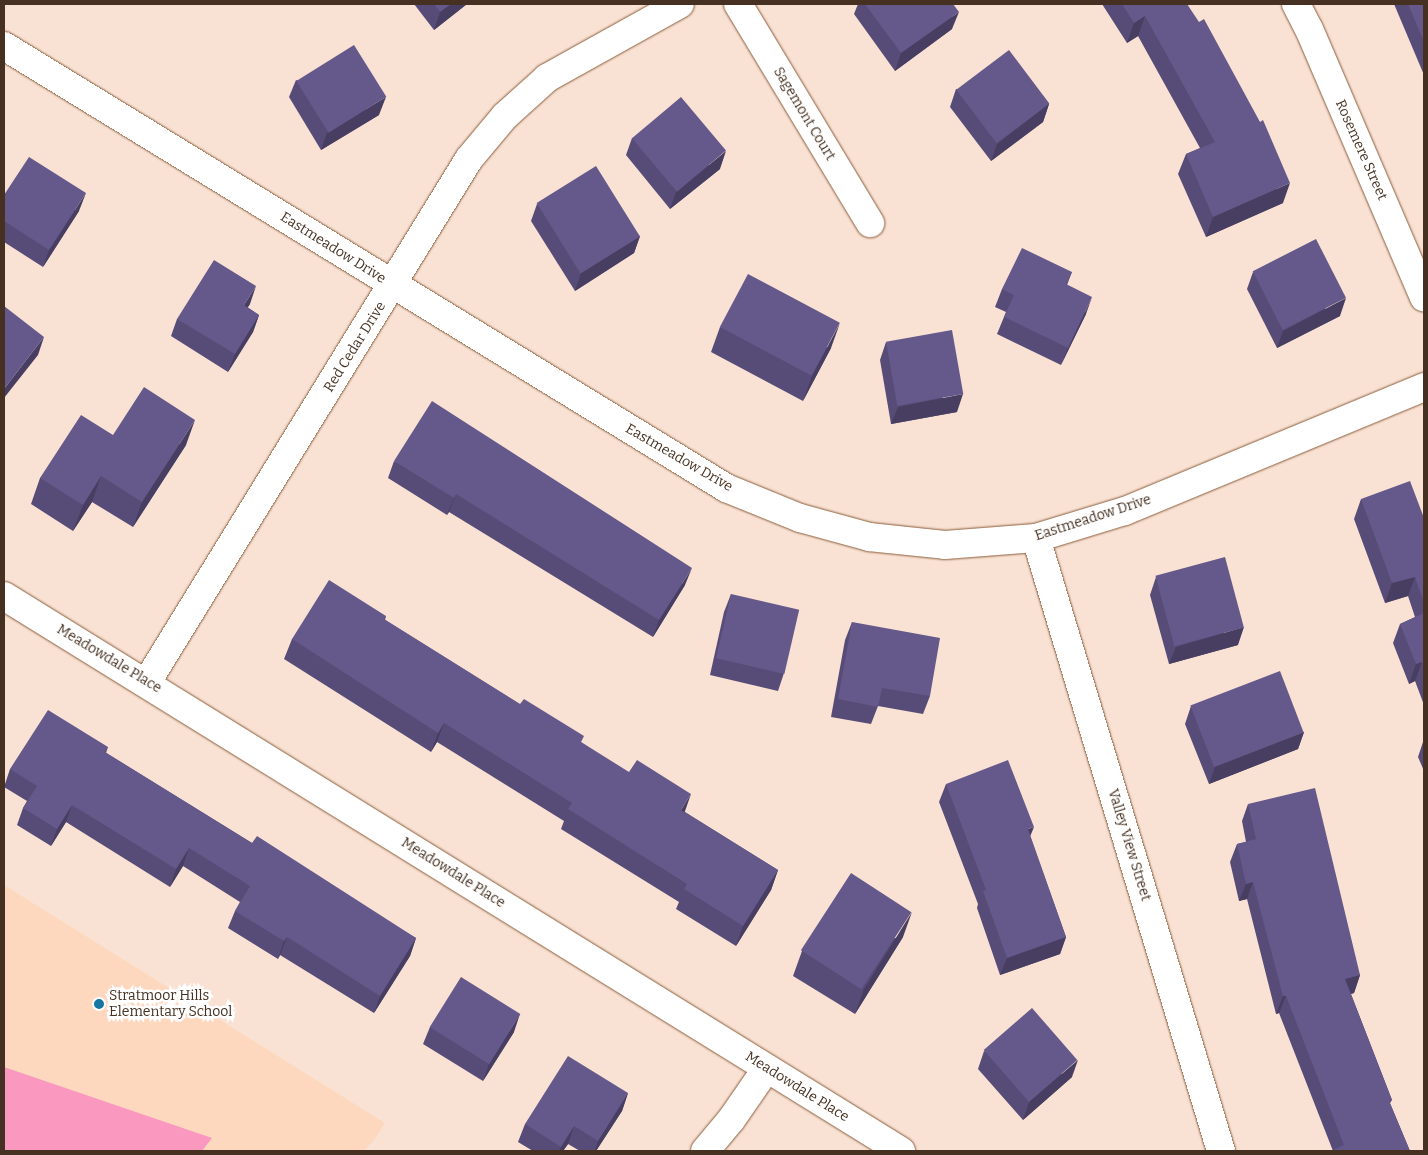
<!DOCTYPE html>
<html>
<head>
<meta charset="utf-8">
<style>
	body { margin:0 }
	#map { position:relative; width:1428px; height:1155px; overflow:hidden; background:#f9e2d4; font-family:Bitter,serif }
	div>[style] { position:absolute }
	.built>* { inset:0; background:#fdd8bf }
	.green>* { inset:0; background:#fa98bf }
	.roads { filter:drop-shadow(0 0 1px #8b5c3a) drop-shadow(0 0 1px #8b5c3a) }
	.minor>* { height:28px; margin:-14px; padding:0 14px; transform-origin:14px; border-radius:14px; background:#fff }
	.wall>* { inset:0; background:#574c77 }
	.shaded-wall>* { inset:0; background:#473e61 }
	.building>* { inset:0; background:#65588a; transform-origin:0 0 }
	.dots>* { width:14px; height:14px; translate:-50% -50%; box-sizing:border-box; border:2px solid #fff; border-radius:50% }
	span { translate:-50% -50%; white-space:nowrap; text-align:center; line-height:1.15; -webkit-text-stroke:5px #fff; paint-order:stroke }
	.street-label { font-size:14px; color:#453021 }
	.poi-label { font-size:14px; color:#453021 }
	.left { translate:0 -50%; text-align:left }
	.frame { position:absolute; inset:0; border:5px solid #453021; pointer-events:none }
</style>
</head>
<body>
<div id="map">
	<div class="built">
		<div style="clip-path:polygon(4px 885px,385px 1123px,375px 1139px,364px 1151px,4px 1151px)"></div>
	</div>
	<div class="green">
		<div style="clip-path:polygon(4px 1067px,212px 1138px,202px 1151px,4px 1151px)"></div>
	</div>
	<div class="roads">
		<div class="minor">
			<div style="left:738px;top:4px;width:256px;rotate:58.9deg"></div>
			<div style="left:1296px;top:4px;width:28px;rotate:63deg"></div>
			<div style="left:1309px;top:29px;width:292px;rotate:66.8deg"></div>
			<div style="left:4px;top:46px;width:847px;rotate:31.47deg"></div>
			<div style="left:726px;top:488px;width:80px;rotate:22.1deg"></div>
			<div style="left:800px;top:518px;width:72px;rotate:15.4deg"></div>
			<div style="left:869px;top:537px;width:76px;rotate:6deg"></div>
			<div style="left:945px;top:545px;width:91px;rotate:-4.4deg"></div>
			<div style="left:1036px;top:538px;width:93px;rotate:-16.9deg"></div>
			<div style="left:1125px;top:511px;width:324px;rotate:-22.5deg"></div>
			<div style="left:1036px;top:538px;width:640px;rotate:73.21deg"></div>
			<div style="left:4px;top:596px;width:1055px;rotate:31.75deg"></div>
			<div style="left:147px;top:682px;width:614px;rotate:-58.38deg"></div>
			<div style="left:469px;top:159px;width:56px;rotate:-50.1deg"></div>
			<div style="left:505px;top:116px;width:57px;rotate:-42.1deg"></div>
			<div style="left:547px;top:78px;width:152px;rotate:-29.1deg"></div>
			<div style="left:705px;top:1151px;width:40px;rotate:-50deg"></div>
			<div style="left:731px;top:1120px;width:63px;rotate:-55.3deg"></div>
		</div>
	</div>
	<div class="wall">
		<div style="clip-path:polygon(414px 4px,467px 4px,434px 30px)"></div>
		<div style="clip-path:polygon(858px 4px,953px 4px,952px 29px,895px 71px,854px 14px)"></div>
		<div style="clip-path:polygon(1102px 4px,1187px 4px,1283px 203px,1206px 237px,1178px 174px,1186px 154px,1200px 148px,1138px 36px,1127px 43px)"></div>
		<div style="clip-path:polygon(1394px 4px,1424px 4px,1424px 75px)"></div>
		<div style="clip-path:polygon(296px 80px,379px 115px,321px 150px,289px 97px)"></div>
		<div style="clip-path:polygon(956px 89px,1049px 104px,1043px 122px,991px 161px,950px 107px)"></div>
		<div style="clip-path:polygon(632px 138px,720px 169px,670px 209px,626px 155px)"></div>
		<div style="clip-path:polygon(4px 195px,79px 211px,43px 267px,4px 242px)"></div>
		<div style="clip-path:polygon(537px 204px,640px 236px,634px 253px,575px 291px,531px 221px)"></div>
		<div style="clip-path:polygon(1072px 272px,1067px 285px,1086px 314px,1061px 365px,997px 334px,1006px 312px,995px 307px,1002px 289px)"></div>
		<div style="clip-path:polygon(1253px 272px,1340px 316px,1277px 348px,1247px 289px)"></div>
		<div style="clip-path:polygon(250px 304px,247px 307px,259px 315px,253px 332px,228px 372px,171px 336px,177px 319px)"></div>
		<div style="clip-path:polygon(720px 327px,831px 348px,803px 401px,711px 352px)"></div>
		<div style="clip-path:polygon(886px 342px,957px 412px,891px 424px,880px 360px)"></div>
		<div style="clip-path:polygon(113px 435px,186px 445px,133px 527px,92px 502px,73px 531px,31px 504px,40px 478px)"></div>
		<div style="clip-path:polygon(394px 461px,685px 585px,653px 637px,449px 512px,447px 515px,388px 478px)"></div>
		<div style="clip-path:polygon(1361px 499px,1424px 518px,1424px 705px,1415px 681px,1409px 684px,1393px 643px,1400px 624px,1415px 617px,1408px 596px,1385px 603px,1354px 519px)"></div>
		<div style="clip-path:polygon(1156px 577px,1238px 645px,1169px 664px,1150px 595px)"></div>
		<div style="clip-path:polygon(731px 594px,784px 673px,778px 691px,710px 675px,724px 612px)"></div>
		<div style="clip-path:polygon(386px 616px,385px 620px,582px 743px,685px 812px,778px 870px,771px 890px,736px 946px,676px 909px,679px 902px,561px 829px,564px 821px,437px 742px,431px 752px,284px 659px,292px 639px)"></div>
		<div style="clip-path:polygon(852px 622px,930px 696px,923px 714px,878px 706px,871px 724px,831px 717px,845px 640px)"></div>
		<div style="clip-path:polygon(1191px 706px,1304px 732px,1298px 749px,1209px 784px,1185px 724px)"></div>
		<div style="clip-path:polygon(1424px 739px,1424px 771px,1418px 757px)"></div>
		<div style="clip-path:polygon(108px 747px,106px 753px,252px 843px,416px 938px,410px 956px,374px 1013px,280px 955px,278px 959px,228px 928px,235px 911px,240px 902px,183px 866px,170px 887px,66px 822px,51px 846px,17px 825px,23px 808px,27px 801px,4px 787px,10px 769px)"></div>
		<div style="clip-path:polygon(946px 784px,1030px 836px,1066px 937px,1060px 954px,1000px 975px,977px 908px,978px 904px,939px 802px)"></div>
		<div style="clip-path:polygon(1248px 804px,1360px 975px,1354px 993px,1351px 994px,1392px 1100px,1390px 1103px,1410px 1151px,1333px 1151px,1279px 1013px,1276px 1014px,1247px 899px,1239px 901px,1230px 862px,1237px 844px,1246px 842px,1242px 821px)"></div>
		<div style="clip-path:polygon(903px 937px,855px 1014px,793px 976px,802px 951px)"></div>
		<div style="clip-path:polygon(430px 1027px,514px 1032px,483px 1081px,423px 1044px)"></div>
		<div style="clip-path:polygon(984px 1051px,1072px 1077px,1023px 1120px,978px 1069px)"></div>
		<div style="clip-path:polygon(628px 1093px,622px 1111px,596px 1151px,580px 1151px,568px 1144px,563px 1151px,533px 1151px,518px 1142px,525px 1124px)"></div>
	</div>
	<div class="shaded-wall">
		<div style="clip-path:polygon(451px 4px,467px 4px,434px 30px,440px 12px)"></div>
		<div style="clip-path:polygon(959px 12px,952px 29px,895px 71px,901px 53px)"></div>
		<div style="clip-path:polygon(1145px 16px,1138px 36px,1127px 43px,1134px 23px)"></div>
		<div style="clip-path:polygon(386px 97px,379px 115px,321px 150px,327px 133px)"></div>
		<div style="clip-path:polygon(1049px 104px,1043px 122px,991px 161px,997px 144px)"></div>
		<div style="clip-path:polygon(726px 151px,720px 169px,670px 209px,676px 192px)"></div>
		<div style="clip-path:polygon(1290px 183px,1283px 203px,1206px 237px,1213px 217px)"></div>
		<div style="clip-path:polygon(86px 193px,79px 211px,43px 267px,49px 250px)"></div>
		<div style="clip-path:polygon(640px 236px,634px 253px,575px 291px,581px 273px)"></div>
		<div style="clip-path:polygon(256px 286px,250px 304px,238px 323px,244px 305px)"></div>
		<div style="clip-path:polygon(1092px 297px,1086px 314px,1061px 365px,1068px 348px)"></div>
		<div style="clip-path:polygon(1346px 298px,1340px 316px,1277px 348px,1283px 331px)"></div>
		<div style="clip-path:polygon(259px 315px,253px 332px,228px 372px,235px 354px)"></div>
		<div style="clip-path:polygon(840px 323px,831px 348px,803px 401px,812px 376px)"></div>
		<div style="clip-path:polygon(44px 337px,38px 355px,4px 398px,4px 389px)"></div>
		<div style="clip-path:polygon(963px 394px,957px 412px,891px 424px,898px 407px)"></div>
		<div style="clip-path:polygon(195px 420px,186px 445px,133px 527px,142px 502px)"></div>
		<div style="clip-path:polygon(101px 476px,92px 502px,73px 531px,83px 505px)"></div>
		<div style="clip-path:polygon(456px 494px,449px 512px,447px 515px,454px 498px)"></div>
		<div style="clip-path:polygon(692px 568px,685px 585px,653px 637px,659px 620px)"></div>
		<div style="clip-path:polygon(1415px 577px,1408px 596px,1385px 603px,1392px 583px)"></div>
		<div style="clip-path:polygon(1244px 627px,1238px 645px,1169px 664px,1176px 647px)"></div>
		<div style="clip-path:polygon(1422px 662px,1415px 681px,1409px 684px,1416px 664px)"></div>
		<div style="clip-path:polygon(444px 723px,437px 742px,431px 752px,438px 733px)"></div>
		<div style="clip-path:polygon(1304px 732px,1298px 749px,1209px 784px,1215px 767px)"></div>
		<div style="clip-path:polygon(691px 794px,684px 814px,681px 810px)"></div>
		<div style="clip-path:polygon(72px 805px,66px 822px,51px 846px,57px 829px)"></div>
		<div style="clip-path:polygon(1034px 827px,1027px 844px,1028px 829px)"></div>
		<div style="clip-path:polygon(189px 848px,183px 866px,170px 887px,176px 869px)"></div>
		<div style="clip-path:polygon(778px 870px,771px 890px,736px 946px,743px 926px)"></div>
		<div style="clip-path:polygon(1253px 882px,1247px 899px,1239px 901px,1246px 884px)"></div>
		<div style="clip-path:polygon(912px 912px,903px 937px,855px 1014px,864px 989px)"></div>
		<div style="clip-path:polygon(287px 937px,280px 955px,278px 959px,284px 941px)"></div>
		<div style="clip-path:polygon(1066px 937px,1060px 954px,1000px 975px,1007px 958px)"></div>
		<div style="clip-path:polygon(416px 938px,410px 956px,374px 1013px,380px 996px)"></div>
		<div style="clip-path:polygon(1360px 975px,1354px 993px,1339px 997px,1345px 979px)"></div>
		<div style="clip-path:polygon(1283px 996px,1286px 996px,1279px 1013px,1276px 1014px)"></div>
		<div style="clip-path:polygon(520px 1014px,514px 1032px,483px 1081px,489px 1064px)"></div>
		<div style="clip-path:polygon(1078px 1060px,1072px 1077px,1023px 1120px,1029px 1102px)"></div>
		<div style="clip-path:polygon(628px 1093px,622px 1111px,596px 1151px,595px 1151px,598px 1141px)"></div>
		<div style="clip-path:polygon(574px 1126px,568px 1144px,563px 1151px,559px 1151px,561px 1147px)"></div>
	</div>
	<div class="building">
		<div style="clip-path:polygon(434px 4px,451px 4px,440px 12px)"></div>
		<div style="clip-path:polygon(865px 4px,953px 4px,959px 12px,901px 53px)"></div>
		<div style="clip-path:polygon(1122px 4px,1187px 4px,1199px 22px,1204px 19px,1260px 122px,1263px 120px,1290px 183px,1213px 217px,1186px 154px,1215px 142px,1145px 16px,1134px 23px)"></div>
		<div style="clip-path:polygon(1408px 4px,1424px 4px,1424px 42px)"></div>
		<div style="left:354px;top:45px;width:61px;height:68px;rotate:58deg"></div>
		<div style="left:1009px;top:50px;width:67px;height:66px;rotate:53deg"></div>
		<div style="left:681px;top:97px;width:70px;height:64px;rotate:50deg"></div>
		<div style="clip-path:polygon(29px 157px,86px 193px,49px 250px,4px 221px,4px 195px)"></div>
		<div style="left:596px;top:166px;width:83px;height:70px;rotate:58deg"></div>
		<div style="left:1316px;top:239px;width:66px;height:71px;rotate:63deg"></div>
		<div style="clip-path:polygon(1022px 248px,1072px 272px,1066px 284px,1092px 297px,1068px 348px,1004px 317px,1014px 295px,1002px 289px)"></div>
		<div style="clip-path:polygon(214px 260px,256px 286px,244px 305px,259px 315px,235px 354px,177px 319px)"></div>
		<div style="left:748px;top:274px;width:104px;height:60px;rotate:28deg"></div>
		<div style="clip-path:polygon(4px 306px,44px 337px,4px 389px)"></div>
		<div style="left:952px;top:330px;width:65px;height:67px;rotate:80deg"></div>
		<div style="clip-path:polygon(144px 387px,195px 420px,142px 502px,101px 476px,83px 505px,40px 478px,81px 415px,113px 435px)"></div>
		<div style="clip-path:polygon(432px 401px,692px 568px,659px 620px,456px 494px,454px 498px,394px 461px)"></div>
		<div style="clip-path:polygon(1410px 481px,1424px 518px,1424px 603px,1415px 577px,1392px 583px,1361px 499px)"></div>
		<div style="left:1225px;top:557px;width:73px;height:72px;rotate:75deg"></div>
		<div style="clip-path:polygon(329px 580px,386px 616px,384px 619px,520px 704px,524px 699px,584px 736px,581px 742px,629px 772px,637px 760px,691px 794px,681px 810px,778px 870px,743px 926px,684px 889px,687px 884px,568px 809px,572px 803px,444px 723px,438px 733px,292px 639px)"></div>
		<div style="left:731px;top:594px;width:70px;height:66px;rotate:13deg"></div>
		<div style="clip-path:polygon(1424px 613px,1424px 668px,1422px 662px,1416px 664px,1400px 624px)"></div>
		<div style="clip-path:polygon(852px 622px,940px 638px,930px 696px,882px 688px,878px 707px,838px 699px)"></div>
		<div style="left:1280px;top:671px;width:66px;height:96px;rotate:69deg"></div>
		<div style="clip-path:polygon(48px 710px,108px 747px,105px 752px,252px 843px,257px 836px,416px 938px,380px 996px,287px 937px,284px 941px,235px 911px,250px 886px,189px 848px,176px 869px,72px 805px,57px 829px,23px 808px,37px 786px,10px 769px)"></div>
		<div style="clip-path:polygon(1008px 760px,1034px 827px,1028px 829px,1066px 937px,1007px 958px,983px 891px,986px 890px,946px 784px)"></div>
		<div style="clip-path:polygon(1315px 788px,1360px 975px,1345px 979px,1392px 1100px,1389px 1101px,1410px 1151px,1334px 1151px,1333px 1150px,1344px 1145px,1286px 996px,1283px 996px,1253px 882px,1246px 884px,1237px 844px,1256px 839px,1248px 804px)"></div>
		<div style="left:851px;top:873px;width:72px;height:92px;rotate:33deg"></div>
		<div style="left:461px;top:977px;width:70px;height:59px;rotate:32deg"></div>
		<div style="left:1032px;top:1008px;width:69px;height:64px;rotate:49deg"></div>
		<div style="clip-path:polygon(568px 1056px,628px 1093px,598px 1141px,574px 1126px,561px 1147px,525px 1124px)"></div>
	</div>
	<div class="dots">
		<div style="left:99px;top:1004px;background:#1576a3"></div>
	</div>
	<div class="street-label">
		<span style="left:804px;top:114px;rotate:59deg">Sagemont Court</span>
		<span style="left:1361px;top:150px;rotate:66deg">Rosemere Street</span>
		<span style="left:333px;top:248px;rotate:32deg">Eastmeadow Drive</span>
		<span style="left:355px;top:347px;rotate:-58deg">Red Cedar Drive</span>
		<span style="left:679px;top:458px;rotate:30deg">Eastmeadow Drive</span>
		<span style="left:1093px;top:518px;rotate:-18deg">Eastmeadow Drive</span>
		<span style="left:109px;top:659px;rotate:31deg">Meadowdale Place</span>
		<span style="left:1129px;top:845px;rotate:73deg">Valley View Street</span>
		<span style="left:453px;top:873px;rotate:32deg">Meadowdale Place</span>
		<span style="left:797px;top:1087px;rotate:32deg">Meadowdale Place</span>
	</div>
	<div class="poi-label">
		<span class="left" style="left:109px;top:1004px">Stratmoor Hills<br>Elementary School</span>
	</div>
	<div class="frame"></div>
</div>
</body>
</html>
